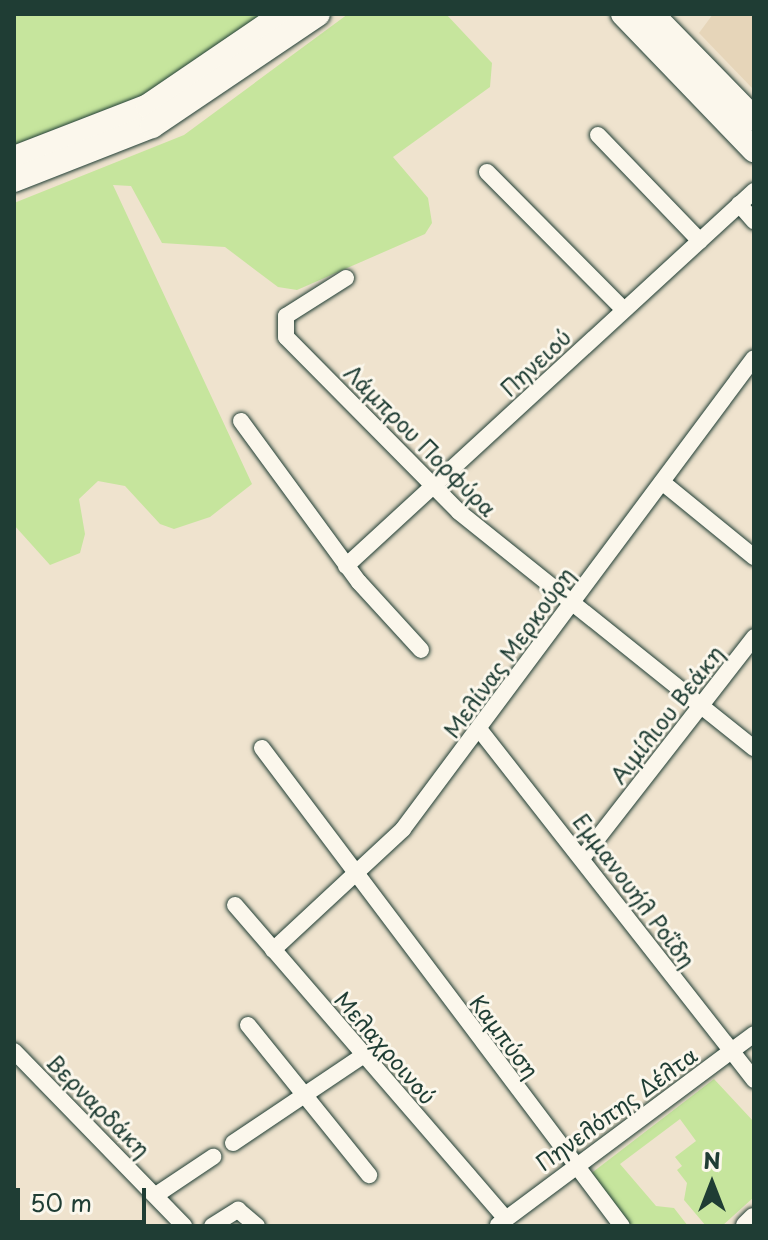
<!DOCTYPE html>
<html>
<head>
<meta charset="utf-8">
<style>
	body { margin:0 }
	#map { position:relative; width:768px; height:1240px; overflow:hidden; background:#efe3ce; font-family:"Playpen Sans",sans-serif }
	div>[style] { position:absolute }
	.built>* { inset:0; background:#e6d5b9 }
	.green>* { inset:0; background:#c6e59d }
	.roads { filter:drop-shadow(0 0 2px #1f3d34) drop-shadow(0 0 2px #1f3d34) }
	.street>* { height:16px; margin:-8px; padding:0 8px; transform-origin:8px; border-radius:8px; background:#fbf7ec }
	.secondary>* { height:22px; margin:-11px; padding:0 11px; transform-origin:11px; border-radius:11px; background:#fbf7ec }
	.primary>* { height:24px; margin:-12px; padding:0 12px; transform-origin:12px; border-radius:12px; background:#fbf7ec }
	span { translate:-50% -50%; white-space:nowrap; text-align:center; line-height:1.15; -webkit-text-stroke:6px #fbf7ec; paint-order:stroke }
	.street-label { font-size:22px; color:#1f3d34 }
	.frame { position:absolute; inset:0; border:16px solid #1f3d34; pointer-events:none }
	.north { position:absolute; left:672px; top:1144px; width:80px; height:80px; -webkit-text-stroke:6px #fbf7ec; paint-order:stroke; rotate:0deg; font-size:22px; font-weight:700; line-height:32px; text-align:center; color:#1f3d34 }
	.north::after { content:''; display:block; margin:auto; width:28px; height:36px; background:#1f3d34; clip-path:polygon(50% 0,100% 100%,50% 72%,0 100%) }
	.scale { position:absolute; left:16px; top:1188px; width:130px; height:36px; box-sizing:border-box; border:4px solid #1f3d34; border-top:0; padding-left:10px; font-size:24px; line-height:28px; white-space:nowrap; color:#1f3d34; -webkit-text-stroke:6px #fbf7ec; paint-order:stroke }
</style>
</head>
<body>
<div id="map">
	<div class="built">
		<div style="clip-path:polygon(713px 14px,754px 14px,754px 90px,699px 33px)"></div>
	</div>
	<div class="green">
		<div style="clip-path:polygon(14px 14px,264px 14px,149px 93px,14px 145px)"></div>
		<div style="clip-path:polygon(348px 14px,446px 14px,492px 63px,490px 87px,393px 157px,428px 198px,432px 223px,425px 234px,297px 290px,278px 287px,225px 247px,162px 243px,131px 186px,113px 185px,252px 484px,210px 517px,174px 529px,160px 524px,125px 486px,98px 481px,79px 499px,85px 534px,80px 553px,50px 565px,14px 525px,14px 203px,184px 135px)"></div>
		<div style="clip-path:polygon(714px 1079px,754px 1122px,754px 1197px,722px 1226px,706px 1226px,684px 1200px,687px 1183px,677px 1170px,682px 1166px,675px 1157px,696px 1141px,680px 1119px,620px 1164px,656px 1206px,674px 1208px,688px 1226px,632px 1226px,589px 1175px)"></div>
	</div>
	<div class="roads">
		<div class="street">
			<div style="left:598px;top:135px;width:147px;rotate:46.1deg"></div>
			<div style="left:487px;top:172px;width:194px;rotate:45.2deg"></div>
			<div style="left:739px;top:204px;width:23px;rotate:49deg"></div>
			<div style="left:346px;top:278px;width:71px;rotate:147.7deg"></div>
			<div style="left:286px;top:316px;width:21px;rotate:90deg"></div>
			<div style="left:286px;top:337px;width:246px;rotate:45.3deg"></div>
			<div style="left:459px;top:512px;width:378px;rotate:38.7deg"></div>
			<div style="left:241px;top:421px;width:200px;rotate:53.8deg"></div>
			<div style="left:359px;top:582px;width:92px;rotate:47.6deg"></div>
			<div style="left:662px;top:482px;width:119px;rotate:39.2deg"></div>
			<div style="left:346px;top:566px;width:554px;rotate:-42.59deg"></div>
			<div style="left:479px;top:729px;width:446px;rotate:51.9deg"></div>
			<div style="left:262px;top:748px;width:598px;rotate:53.02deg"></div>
			<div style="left:583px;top:857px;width:279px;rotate:-52.1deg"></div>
			<div style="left:235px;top:905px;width:413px;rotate:49.2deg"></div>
			<div style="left:273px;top:950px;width:178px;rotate:-42.9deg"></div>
			<div style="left:403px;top:829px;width:587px;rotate:-53.31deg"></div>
			<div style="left:248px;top:1025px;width:193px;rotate:51.1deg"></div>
			<div style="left:14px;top:1051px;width:244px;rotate:45.8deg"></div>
			<div style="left:233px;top:1143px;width:158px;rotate:-33.9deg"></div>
			<div style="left:156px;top:1195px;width:69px;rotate:-33.7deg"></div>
			<div style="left:498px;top:1225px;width:319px;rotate:-36.7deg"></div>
			<div style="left:212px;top:1226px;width:31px;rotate:-32deg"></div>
			<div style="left:238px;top:1210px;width:25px;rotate:40deg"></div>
		</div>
		<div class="secondary">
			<div style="left:747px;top:1226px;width:10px;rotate:-45deg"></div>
		</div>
		<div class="primary">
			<div style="left:623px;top:14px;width:189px;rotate:46.1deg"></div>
			<div style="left:652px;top:14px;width:146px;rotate:45.8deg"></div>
			<div style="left:14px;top:158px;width:144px;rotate:-21.2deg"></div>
			<div style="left:148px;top:106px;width:163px;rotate:-34.3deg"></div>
			<div style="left:14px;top:180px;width:148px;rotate:-21.4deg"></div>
			<div style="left:152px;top:126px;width:200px;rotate:-34deg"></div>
		</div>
	</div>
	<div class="street-label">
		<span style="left:535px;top:362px;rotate:-43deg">Πηνειού</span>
		<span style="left:421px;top:440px;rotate:45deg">Λάμπρου Πορφύρα</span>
		<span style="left:508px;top:652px;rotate:-54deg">Μελίνας Μερκούρη</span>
		<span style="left:666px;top:714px;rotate:-52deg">Αιμίλιου Βεάκη</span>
		<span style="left:635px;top:890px;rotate:53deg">Εμμανουήλ Ροΐδη</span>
		<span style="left:505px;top:1036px;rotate:53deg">Καμπύση</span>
		<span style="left:386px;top:1047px;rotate:49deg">Μελαχροινού</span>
		<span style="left:99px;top:1105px;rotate:45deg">Βερναρδάκη</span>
		<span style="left:616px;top:1108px;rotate:-36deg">Πηνελόπης Δέλτα</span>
	</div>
	<div class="frame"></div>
	<div class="north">N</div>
	<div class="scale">50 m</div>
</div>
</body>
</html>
